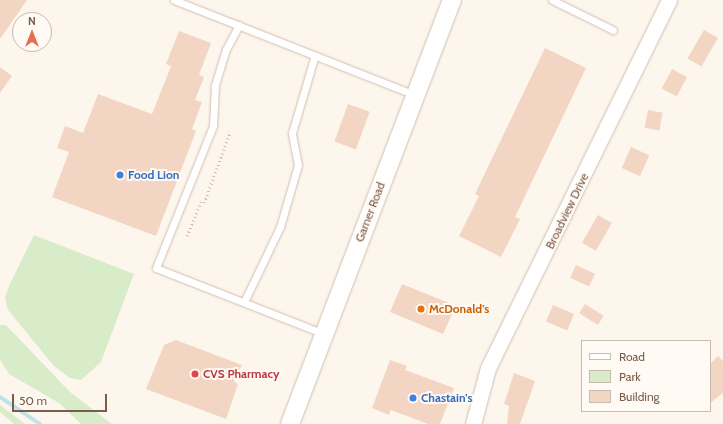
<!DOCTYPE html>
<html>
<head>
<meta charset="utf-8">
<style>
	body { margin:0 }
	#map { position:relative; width:723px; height:424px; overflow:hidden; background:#fdf6ec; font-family:Cabin,sans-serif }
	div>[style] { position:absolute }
	.green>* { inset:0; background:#d8ecc9 }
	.stream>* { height:4px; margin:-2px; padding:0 2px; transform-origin:2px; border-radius:2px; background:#bfe3e8 }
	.building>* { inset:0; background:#f3d5c3; transform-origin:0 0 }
	.path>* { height:2.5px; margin-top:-1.25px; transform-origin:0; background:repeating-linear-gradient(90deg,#d9b8a5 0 1px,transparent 0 4px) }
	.roads { filter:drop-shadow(0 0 1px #d1beb0) drop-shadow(0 0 1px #d1beb0) }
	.service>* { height:7px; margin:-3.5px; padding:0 3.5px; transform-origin:3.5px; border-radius:3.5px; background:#fff }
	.minor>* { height:15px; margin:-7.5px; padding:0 7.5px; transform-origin:7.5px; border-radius:7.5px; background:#fff }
	.tertiary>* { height:18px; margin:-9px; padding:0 9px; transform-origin:9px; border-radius:9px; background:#fff }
	.dots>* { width:11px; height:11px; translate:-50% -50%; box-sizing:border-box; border:2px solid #fffaf3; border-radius:50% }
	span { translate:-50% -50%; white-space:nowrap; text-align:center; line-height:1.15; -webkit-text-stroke:4px #fffaf3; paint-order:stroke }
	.shop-label { font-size:12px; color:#366cbe; font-weight:700 }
	.left { translate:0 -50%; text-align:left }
	.street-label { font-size:12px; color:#7a5c4d }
	.food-label { font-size:12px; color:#c56008; font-weight:700 }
	.health-label { font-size:12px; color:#be3a42; font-weight:700 }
	.legend { position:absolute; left:581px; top:340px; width:130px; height:72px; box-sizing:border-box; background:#fffaf3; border:1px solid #cabbb1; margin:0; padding:5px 7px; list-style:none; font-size:12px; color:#7a5c4d }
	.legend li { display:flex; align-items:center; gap:8px; height:20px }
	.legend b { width:20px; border:1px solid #cabbb1 }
	.north { position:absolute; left:12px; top:12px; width:40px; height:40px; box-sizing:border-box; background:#fffaf3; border:1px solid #cabbb1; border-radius:50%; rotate:0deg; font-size:11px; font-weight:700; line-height:16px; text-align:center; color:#7a5c4d }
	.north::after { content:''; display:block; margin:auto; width:14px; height:18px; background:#e76f51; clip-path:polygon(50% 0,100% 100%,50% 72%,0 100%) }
	.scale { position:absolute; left:12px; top:394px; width:95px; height:18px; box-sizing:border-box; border:2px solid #7a5c4d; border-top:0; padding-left:5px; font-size:12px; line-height:14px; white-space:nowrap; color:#7a5c4d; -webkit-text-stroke:3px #fffaf3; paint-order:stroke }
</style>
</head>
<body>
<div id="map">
	<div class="green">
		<div style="clip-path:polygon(34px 235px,134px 274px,101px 362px,81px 380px,70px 378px,54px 366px,8px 310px,5px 298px,9px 286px)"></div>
		<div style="clip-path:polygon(0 325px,6px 325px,70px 392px,112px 424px,81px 424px,59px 403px,9px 374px,0 360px)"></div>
		<div style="clip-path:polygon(0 405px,25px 424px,14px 424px,0 412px)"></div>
	</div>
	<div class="stream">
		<div style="left:0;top:397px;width:48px;rotate:34deg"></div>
	</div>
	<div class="building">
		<div style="clip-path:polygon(0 0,27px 0,0 39px)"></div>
		<div style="left:704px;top:30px;width:16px;height:33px;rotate:30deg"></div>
		<div style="clip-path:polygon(179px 31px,211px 43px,199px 75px,204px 77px,195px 100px,202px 102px,192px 129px,196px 131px,156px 236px,52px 197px,69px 152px,57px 148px,65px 126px,83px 133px,98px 94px,152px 114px,171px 66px,166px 64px)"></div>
		<div style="clip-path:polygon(545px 48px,586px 68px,515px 217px,520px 219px,501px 257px,459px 236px,479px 196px,475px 194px)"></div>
		<div style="clip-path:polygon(0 67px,12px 76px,0 93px)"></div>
		<div style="left:672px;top:69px;width:17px;height:22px;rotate:28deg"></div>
		<div style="left:348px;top:104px;width:23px;height:40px;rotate:20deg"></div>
		<div style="left:648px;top:110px;width:15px;height:18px;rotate:11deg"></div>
		<div style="left:631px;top:147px;width:20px;height:23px;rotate:24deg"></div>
		<div style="left:598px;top:215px;width:16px;height:32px;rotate:30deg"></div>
		<div style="left:576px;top:265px;width:21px;height:14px;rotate:25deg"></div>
		<div style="clip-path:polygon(402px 284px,449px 303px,447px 307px,454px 310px,443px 334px,390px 312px)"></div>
		<div style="left:585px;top:304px;width:22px;height:11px;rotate:32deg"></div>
		<div style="left:553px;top:305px;width:23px;height:18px;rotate:23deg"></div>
		<div style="clip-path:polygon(176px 340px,242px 365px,234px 382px,238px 384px,226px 419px,146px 389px,164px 345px)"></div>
		<div style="clip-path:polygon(718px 356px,723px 361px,723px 393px,710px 403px,710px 364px)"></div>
		<div style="clip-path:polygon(390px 360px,407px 366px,405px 370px,454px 388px,440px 424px,428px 424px,391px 410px,389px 415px,372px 408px)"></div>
		<div style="clip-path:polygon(514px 373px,535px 381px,520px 424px,507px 424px,509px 406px,504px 404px)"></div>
	</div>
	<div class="path">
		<div style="left:204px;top:203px;width:76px;rotate:-69.9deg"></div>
		<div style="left:187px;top:236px;width:37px;rotate:-68deg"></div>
	</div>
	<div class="roads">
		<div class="service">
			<div style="left:174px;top:0;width:259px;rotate:21.5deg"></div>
			<div style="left:552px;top:0;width:68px;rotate:26.2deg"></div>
			<div style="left:239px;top:25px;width:27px;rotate:118deg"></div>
			<div style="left:226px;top:49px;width:39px;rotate:107deg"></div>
			<div style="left:215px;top:86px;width:40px;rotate:92.9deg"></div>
			<div style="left:213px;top:126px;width:153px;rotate:111.9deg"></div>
			<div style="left:156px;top:268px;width:180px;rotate:21.4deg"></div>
			<div style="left:244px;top:302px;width:83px;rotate:-64.4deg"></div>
			<div style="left:280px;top:227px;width:65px;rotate:-73.8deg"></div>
			<div style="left:298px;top:165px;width:33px;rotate:-101deg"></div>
			<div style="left:292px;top:133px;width:81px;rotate:-73.6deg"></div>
		</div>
		<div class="minor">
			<div style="left:473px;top:424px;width:58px;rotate:-75deg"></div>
			<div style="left:488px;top:368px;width:410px;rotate:-63.8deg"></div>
		</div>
		<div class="tertiary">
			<div style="left:290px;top:424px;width:454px;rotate:-69.1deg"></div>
		</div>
	</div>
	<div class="dots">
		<div style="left:120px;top:175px;background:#3f7fe0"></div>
		<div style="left:421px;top:309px;background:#e8710a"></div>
		<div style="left:195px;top:374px;background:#e0444e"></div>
		<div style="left:413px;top:398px;background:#3f7fe0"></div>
	</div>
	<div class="shop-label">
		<span class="left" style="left:128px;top:175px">Food Lion</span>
		<span class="left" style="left:421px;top:398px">Chastain's</span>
	</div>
	<div class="street-label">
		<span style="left:567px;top:211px;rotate:-64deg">Broadview Drive</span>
		<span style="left:370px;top:212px;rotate:-69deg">Garner Road</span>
	</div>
	<div class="food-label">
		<span class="left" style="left:429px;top:309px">McDonald's</span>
	</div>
	<div class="health-label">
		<span class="left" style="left:203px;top:374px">CVS Pharmacy</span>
	</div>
	<ul class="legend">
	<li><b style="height:5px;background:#fff"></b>Road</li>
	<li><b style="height:11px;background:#d8ecc9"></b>Park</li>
	<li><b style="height:11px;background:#f3d5c3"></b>Building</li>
	</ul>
	<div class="north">N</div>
	<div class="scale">50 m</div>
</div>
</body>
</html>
